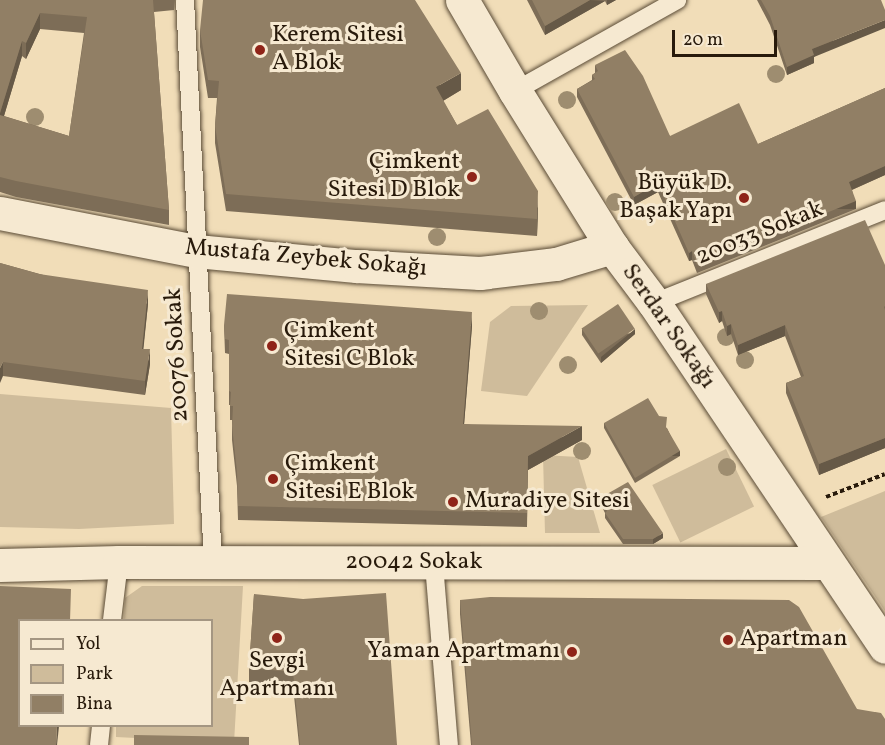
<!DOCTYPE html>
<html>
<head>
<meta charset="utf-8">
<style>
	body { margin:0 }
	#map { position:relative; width:885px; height:745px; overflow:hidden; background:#f1ddb8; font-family:Vollkorn,serif }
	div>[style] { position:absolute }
	.green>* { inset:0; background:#cfbc9b; transform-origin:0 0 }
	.path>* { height:4px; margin-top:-2px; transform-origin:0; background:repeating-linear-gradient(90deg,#281a0b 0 4.5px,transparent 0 7.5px) }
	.roads { filter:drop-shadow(0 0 2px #5a4b36) drop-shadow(0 0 2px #5a4b36) }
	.service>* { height:18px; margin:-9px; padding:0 9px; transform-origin:9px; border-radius:9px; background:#f6e9d1 }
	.minor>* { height:33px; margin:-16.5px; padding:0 16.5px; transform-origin:16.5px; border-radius:16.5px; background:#f6e9d1 }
	.trees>* { width:18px; height:18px; margin:-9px; border-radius:50%; background:#9e8d70 }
	.wall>* { inset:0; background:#7d6d57 }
	.shaded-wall>* { inset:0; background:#665947; transform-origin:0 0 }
	.building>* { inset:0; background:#917f65; transform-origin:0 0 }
	.dots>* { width:16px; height:16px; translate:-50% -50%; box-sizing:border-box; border:3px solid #f6e9d1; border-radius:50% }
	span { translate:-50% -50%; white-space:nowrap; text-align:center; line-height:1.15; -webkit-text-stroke:6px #f6e9d1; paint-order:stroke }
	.poi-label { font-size:24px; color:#281a0b }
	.left { translate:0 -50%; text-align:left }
	.right { translate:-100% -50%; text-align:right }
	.street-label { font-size:24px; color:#281a0b }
	.legend { position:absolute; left:18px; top:619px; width:195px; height:108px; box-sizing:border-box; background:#f6e9d1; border:2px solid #a49682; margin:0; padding:8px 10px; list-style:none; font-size:18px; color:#281a0b }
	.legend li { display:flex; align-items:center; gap:12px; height:30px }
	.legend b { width:30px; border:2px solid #a49682 }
	.scale { position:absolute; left:672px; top:30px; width:105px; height:27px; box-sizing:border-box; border:3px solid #281a0b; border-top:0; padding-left:8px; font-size:18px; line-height:21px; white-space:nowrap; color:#281a0b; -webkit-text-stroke:4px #f6e9d1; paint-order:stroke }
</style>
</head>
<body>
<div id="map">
	<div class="green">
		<div style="clip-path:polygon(588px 305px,527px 396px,481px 391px,490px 322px,511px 306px)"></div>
		<div style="clip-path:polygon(0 394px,171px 408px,174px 524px,79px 529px,0 527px)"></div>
		<div style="left:726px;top:449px;width:64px;height:82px;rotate:64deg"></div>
		<div style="clip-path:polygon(543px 455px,578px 457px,600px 533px,545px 533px)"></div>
		<div style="clip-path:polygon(885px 491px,885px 611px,821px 517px)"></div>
		<div style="clip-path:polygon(142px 586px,243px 586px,234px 743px,116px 737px,116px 726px,212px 726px,212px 620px,124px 620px,125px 598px)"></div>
	</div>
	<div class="path">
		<div style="left:826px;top:497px;width:63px;rotate:-21.3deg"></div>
	</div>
	<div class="roads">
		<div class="service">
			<div style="left:185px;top:0;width:564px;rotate:87.15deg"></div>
			<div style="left:515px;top:91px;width:186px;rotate:-29.3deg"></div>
			<div style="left:654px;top:303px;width:249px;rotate:-21.9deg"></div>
			<div style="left:434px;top:564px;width:182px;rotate:85.3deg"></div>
			<div style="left:112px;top:620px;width:58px;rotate:-83.1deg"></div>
			<div style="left:99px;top:745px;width:19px;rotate:-84deg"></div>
		</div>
		<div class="minor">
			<div style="left:462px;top:0;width:105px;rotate:59.8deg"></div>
			<div style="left:515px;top:91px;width:184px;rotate:58.1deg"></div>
			<div style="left:612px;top:247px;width:70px;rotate:53.1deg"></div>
			<div style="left:654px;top:303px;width:414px;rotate:56.1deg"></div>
			<div style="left:0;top:213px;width:200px;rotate:11deg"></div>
			<div style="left:196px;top:251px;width:161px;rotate:5.4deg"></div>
			<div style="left:356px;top:266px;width:124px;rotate:3.2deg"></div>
			<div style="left:480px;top:273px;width:77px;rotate:-6.8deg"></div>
			<div style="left:556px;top:264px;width:59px;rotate:-16.9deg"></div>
			<div style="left:0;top:565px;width:119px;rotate:-1.4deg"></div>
			<div style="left:119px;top:562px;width:709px;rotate:0.08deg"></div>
		</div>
	</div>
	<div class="trees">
		<div style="left:776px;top:74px"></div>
		<div style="left:567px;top:100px"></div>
		<div style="left:35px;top:117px"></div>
		<div style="left:615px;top:202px"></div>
		<div style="left:437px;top:237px"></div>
		<div style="left:539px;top:311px"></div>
		<div style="left:726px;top:337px"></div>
		<div style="left:745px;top:360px"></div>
		<div style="left:568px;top:365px"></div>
		<div style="left:582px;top:451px"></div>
		<div style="left:727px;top:467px"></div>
	</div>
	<div class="wall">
		<div style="clip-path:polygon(evenodd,0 0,175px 0,174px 10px,154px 12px,169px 210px,169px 225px,16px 197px,0 192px,0 0,40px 29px,84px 33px,69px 136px,4px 116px,22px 56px,26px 59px,40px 29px)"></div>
		<div style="clip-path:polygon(527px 0,616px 0,607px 5px,605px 1px,545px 35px)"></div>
		<div style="clip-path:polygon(757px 0,881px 0,814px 57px,814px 63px,787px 75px,770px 25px)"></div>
		<div style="clip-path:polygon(200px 30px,461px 90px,443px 101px,457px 125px,538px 208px,537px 236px,226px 211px,215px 143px,215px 126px,217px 98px,208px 98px,200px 47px)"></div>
		<div style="clip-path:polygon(595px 65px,670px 136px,758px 144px,885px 88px,885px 175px,852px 190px,856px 209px,697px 273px,692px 260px,689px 261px,658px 192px,634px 205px,577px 97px,577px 89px,592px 80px,592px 75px,595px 73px)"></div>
		<div style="clip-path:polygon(0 263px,148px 304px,143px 349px,150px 364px,145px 395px,3px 376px)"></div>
		<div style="clip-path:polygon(885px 265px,885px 448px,819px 475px,786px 393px,786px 383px,801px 377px,785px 336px,738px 355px,731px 334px,727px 336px,722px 321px,719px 323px,706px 294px,706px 284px)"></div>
		<div style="clip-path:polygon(224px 325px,472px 326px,464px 424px,582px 440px,528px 470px,527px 527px,238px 520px,237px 486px,232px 440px,232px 420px,230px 420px,230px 405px,229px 405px,229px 354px,225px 353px)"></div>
		<div style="clip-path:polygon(582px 329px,635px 334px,601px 363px,582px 335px)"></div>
		<div style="clip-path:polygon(604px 423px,667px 428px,680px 456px,635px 483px,604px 428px)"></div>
		<div style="clip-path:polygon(600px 498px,663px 538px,653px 544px,623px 544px,605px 518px,605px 513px,600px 503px)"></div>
		<div style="clip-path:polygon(254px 594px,397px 745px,299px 745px,293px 686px,249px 682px,249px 668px)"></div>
		<div style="clip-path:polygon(460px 600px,857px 709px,885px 745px,471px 745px,460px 614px)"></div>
	</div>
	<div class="shaded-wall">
		<div style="clip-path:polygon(590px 0,605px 1px,545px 35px,545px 26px)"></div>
		<div style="clip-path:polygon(607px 0,616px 0,607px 5px)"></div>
		<div style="clip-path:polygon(40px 13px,40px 29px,26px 59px,26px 43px)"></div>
		<div style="clip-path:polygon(885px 20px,885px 28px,814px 57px,814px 63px,787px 75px,787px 67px,812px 49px)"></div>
		<div style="clip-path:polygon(22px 41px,22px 56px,0 129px,0 113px)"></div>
		<div style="clip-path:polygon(461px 73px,461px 90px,436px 105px,436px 87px)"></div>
		<div style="clip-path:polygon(885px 166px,885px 175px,849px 191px,849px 182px)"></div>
		<div style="clip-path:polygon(658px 183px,658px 192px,634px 205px,634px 197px)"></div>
		<div style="clip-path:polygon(538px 191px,538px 208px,537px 236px,537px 219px)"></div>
		<div style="left:856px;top:201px;width:8px;height:171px;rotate:90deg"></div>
		<div style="clip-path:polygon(692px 251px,692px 260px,689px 261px,689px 253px)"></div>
		<div style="clip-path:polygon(148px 290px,148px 304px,142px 363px,142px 349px)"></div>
		<div style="clip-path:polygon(722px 311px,722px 321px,719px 323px,719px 312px)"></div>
		<div style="clip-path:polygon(472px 312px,472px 326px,463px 438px,463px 424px)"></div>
		<div style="clip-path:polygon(731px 324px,731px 334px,727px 336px,727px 326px)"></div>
		<div style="clip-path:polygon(785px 325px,785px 336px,738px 355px,738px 345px)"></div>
		<div style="clip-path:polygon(635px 329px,635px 334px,601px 363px,601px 357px)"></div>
		<div style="clip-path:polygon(150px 349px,150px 364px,145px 395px,145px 381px)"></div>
		<div style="clip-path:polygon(3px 362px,3px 376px,0 383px,0 368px)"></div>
		<div style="clip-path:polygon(582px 426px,582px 440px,528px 470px,527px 527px,528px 456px)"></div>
		<div style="clip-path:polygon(885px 438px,885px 448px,819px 475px,819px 464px)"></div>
		<div style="left:680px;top:451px;width:5px;height:52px;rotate:90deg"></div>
		<div style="clip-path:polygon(663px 533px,663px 538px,653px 544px,653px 539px)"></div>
		<div style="clip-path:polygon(57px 726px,59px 726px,57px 745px,56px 745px)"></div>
	</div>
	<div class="building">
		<div style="clip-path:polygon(0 0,153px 0,169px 210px,16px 181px,0 177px,0 115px,69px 136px,87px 17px,40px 13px,26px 43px,22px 41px,0 113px)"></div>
		<div style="clip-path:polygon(203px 0,415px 0,461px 73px,436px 87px,457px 125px,488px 109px,538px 191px,537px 219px,226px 194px,215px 126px,219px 81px,208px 80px,200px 30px)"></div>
		<div style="clip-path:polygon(532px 0,590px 0,545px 26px)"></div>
		<div style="clip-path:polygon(761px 0,881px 0,885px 10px,885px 20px,812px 49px,814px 55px,787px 67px,770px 16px)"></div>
		<div style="clip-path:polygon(625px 50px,643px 76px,670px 136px,739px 103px,758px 144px,885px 88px,885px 166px,849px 182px,856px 201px,697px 265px,692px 251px,689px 253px,658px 183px,634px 197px,577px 89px,595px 79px,592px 75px,598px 71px,595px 65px)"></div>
		<div style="clip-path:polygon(865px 220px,885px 265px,885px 306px,884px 307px,885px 310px,885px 438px,819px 464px,786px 383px,804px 376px,785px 325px,738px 345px,731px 324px,727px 326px,722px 311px,719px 312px,706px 284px)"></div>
		<div style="clip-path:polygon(0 263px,39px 274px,148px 290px,142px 349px,150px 349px,145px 381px,3px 362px,0 368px)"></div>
		<div style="clip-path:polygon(227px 294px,472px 312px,463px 424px,582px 426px,528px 456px,527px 513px,238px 506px,237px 472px,232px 426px,233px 406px,230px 406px,231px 392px,229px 391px,229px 340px,225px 339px,224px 325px)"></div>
		<div style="left:618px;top:304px;width:30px;height:44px;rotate:56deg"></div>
		<div style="clip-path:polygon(648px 398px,659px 416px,667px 417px,666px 427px,680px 451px,635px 478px,604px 423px)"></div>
		<div style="clip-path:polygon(628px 482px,663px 533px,653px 539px,623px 539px,605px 513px,607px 511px,600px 498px)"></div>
		<div style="clip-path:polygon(0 586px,71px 589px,70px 621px,20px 621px,20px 726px,57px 726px,56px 745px,0 745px)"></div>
		<div style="clip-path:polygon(386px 593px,397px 745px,300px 745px,293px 672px,249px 668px,254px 594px,303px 599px)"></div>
		<div style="clip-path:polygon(490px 597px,789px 600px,799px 607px,857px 709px,881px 713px,885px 719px,885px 745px,472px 745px,460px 600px)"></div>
		<div style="clip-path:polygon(134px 735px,249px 737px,249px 745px,134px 745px)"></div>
	</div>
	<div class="dots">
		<div style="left:260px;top:50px;background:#8f2418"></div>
		<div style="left:472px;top:177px;background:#8f2418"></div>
		<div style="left:744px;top:198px;background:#8f2418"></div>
		<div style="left:272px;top:346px;background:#8f2418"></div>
		<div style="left:273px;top:479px;background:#8f2418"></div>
		<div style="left:453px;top:502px;background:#8f2418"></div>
		<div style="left:277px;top:638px;background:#8f2418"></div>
		<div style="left:728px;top:640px;background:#8f2418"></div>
		<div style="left:572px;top:652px;background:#8f2418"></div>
	</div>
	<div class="poi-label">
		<span class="left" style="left:272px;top:50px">Kerem Sitesi<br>A Blok</span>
		<span class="right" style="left:460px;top:177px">Çimkent<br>Sitesi D Blok</span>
		<span class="right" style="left:732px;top:198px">Büyük D.<br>Başak Yapı</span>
		<span class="left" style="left:284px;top:346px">Çimkent<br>Sitesi C Blok</span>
		<span class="left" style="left:285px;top:479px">Çimkent<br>Sitesi E Blok</span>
		<span class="left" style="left:465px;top:502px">Muradiye Sitesi</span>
		<span class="left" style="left:740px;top:640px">Apartman</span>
		<span class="right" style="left:560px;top:652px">Yaman Apartmanı</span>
		<span style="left:277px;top:676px">Sevgi<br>Apartmanı</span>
	</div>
	<div class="street-label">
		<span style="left:760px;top:234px;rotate:-22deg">20033 Sokak</span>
		<span style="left:306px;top:259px;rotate:5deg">Mustafa Zeybek Sokağı</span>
		<span style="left:668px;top:327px;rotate:55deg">Serdar Sokağı</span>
		<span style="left:178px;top:355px;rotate:-93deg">20076 Sokak</span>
		<span style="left:414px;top:563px">20042 Sokak</span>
	</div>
	<ul class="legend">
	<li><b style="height:8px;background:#f6e9d1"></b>Yol</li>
	<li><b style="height:16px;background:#cfbc9b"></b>Park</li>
	<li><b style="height:16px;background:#917f65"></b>Bina</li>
	</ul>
	<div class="scale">20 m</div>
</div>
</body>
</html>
